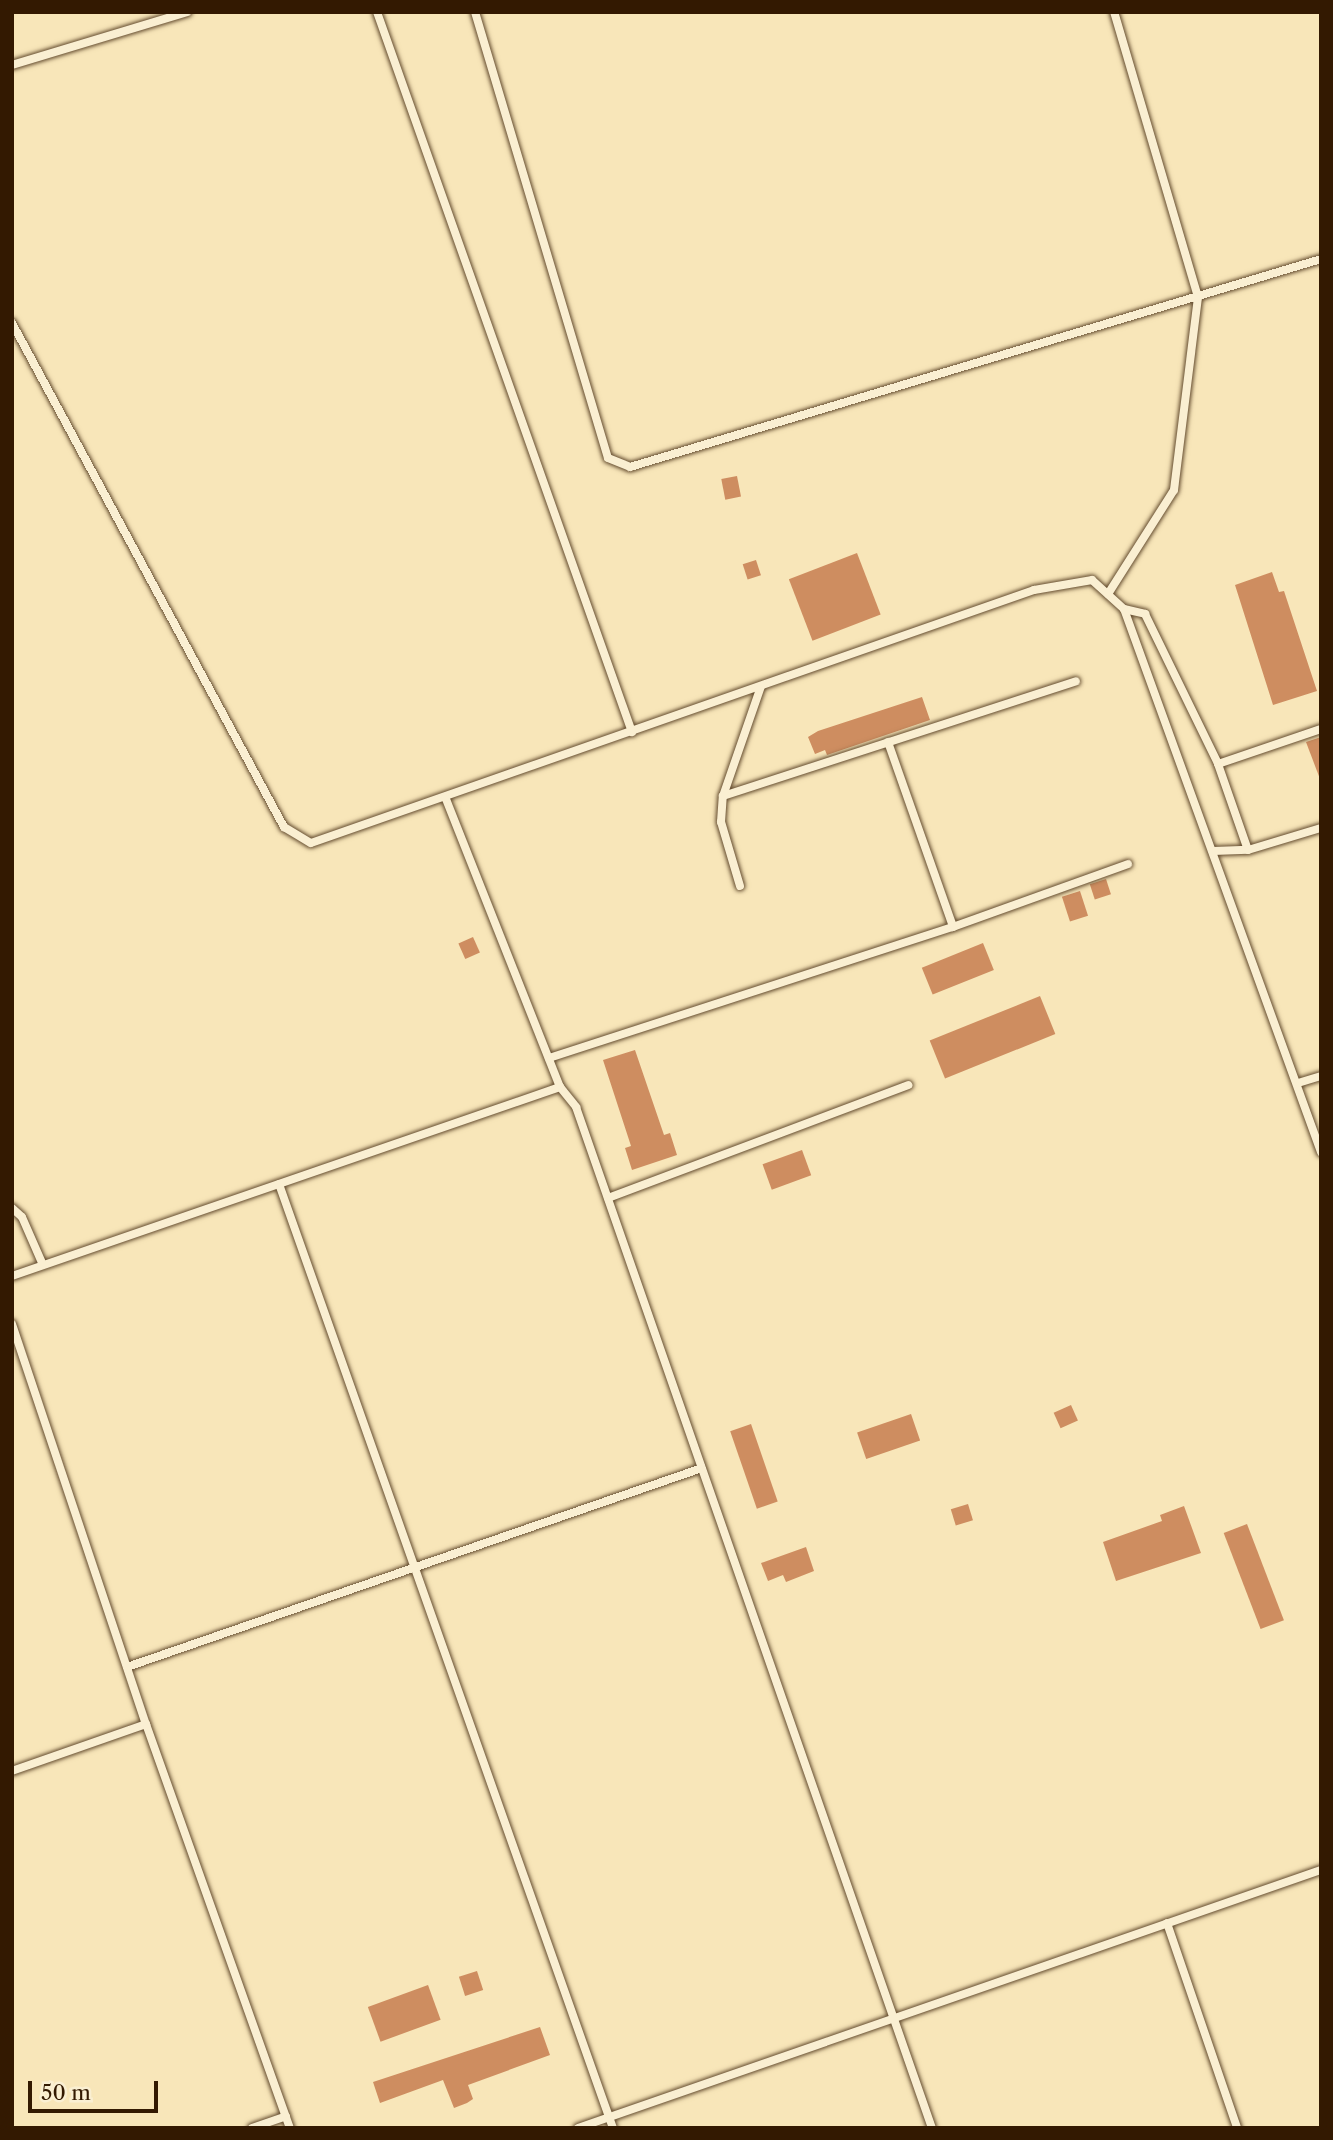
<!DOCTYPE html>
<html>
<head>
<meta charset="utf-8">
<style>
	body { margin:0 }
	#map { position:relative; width:1333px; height:2140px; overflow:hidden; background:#f8e6b9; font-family:"Libre Caslon Text",serif }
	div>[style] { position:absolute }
	.building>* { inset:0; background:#ce8d60; transform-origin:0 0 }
	.roads { filter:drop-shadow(0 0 2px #644c2f) drop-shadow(0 0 2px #644c2f) }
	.service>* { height:8px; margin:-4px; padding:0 4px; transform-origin:4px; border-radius:4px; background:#faefd2 }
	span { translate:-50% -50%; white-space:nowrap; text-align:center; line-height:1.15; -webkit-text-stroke:5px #faefd2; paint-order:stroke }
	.frame { position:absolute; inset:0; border:14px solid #331901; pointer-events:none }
	.scale { position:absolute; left:28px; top:2081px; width:130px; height:32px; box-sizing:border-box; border:4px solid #331901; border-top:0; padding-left:9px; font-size:21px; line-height:24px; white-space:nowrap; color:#331901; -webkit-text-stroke:5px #faefd2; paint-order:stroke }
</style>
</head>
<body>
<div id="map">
	<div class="building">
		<div style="left:737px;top:476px;width:21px;height:16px;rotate:79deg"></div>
		<div style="left:857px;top:553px;width:66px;height:73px;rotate:69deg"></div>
		<div style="left:756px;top:560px;width:16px;height:14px;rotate:72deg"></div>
		<div style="clip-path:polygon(1272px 572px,1279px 592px,1284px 591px,1317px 691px,1273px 705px,1235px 585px)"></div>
		<div style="clip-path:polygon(922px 697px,930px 720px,827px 755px,825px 750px,815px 754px,808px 737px,818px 731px)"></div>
		<div style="clip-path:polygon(1321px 737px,1321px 779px,1320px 779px,1306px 742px)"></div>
		<div style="left:1106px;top:879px;width:16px;height:17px;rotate:72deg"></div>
		<div style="left:1080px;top:891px;width:26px;height:19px;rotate:72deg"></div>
		<div style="left:473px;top:937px;width:17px;height:16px;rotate:66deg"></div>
		<div style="left:983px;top:943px;width:29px;height:66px;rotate:68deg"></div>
		<div style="left:1040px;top:996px;width:41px;height:119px;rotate:68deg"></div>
		<div style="clip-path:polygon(635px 1050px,664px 1135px,670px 1133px,677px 1155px,632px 1170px,625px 1148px,631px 1146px,603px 1060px)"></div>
		<div style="left:802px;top:1150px;width:27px;height:42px;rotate:70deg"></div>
		<div style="left:1071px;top:1405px;width:17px;height:19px;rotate:66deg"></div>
		<div style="left:911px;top:1414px;width:28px;height:57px;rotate:71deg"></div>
		<div style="left:751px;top:1424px;width:82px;height:22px;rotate:71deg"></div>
		<div style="left:968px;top:1504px;width:17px;height:18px;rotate:73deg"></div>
		<div style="clip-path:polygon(1184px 1506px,1201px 1553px,1116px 1581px,1103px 1542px,1162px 1521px,1160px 1515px)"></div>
		<div style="left:1247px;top:1524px;width:103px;height:25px;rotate:69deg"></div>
		<div style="clip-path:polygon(806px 1547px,814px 1571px,786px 1582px,783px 1575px,768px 1581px,761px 1563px)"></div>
		<div style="left:477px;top:1971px;width:20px;height:19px;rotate:72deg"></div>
		<div style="left:428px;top:1985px;width:37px;height:64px;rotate:70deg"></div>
		<div style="clip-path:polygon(540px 2027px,550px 2055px,468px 2085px,473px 2099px,467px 2103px,454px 2108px,443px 2080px,380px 2103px,373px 2082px)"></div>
	</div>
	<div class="roads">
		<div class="service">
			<div style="left:377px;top:12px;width:764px;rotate:70.5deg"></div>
			<div style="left:475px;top:12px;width:465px;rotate:73.4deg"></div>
			<div style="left:608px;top:458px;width:24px;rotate:22deg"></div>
			<div style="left:630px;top:467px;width:722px;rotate:-16.75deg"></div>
			<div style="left:12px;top:65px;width:183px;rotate:-16.8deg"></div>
			<div style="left:12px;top:323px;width:573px;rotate:61.65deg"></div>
			<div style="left:284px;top:827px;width:31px;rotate:31deg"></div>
			<div style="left:311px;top:843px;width:766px;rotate:-19.29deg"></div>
			<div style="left:1034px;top:590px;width:59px;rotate:-9.8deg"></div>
			<div style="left:1092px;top:580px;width:43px;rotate:42.2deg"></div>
			<div style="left:1124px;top:609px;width:578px;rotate:70.06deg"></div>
			<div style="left:1108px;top:594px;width:123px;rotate:-57.6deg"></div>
			<div style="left:1174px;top:490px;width:194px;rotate:-82.9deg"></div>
			<div style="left:1198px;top:297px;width:297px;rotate:-106.4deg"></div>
			<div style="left:1124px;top:609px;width:22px;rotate:13deg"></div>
			<div style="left:1145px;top:614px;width:167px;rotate:64deg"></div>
			<div style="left:1218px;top:764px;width:109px;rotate:-18.8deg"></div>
			<div style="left:888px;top:742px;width:196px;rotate:70.6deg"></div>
			<div style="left:1218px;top:764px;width:91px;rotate:70.8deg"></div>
			<div style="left:723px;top:796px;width:371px;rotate:-18deg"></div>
			<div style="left:1213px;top:851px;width:35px;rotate:-2deg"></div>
			<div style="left:1248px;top:850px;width:76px;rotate:-16.8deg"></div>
			<div style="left:740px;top:886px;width:67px;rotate:-106.5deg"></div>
			<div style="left:721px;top:822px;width:26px;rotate:-86deg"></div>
			<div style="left:723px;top:796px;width:116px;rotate:-70.9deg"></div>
			<div style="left:549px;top:1058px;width:425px;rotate:-18deg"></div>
			<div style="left:953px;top:927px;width:186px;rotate:-19.8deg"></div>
			<div style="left:1298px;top:1083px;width:24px;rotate:-17deg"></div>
			<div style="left:560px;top:1087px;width:26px;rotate:51deg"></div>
			<div style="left:576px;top:1107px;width:1081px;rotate:70.78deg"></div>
			<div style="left:279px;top:1184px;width:1001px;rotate:70.52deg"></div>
			<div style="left:608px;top:1198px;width:321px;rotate:-20.6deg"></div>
			<div style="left:12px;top:1208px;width:13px;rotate:42deg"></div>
			<div style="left:22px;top:1217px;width:52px;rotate:66.4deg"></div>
			<div style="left:12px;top:1276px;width:580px;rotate:-19.03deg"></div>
			<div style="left:560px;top:1087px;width:312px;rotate:-111.6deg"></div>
			<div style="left:12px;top:1324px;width:422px;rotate:71.5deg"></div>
			<div style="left:146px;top:1724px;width:429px;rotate:70.4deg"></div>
			<div style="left:127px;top:1667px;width:608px;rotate:-19.09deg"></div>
			<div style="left:12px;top:1771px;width:142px;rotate:-19.3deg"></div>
			<div style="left:1167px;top:1923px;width:217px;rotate:71.1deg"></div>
			<div style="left:252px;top:2128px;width:36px;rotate:-19deg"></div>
			<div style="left:578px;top:2128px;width:787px;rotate:-19.15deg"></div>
		</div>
	</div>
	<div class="frame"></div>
	<div class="scale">50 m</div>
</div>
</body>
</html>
